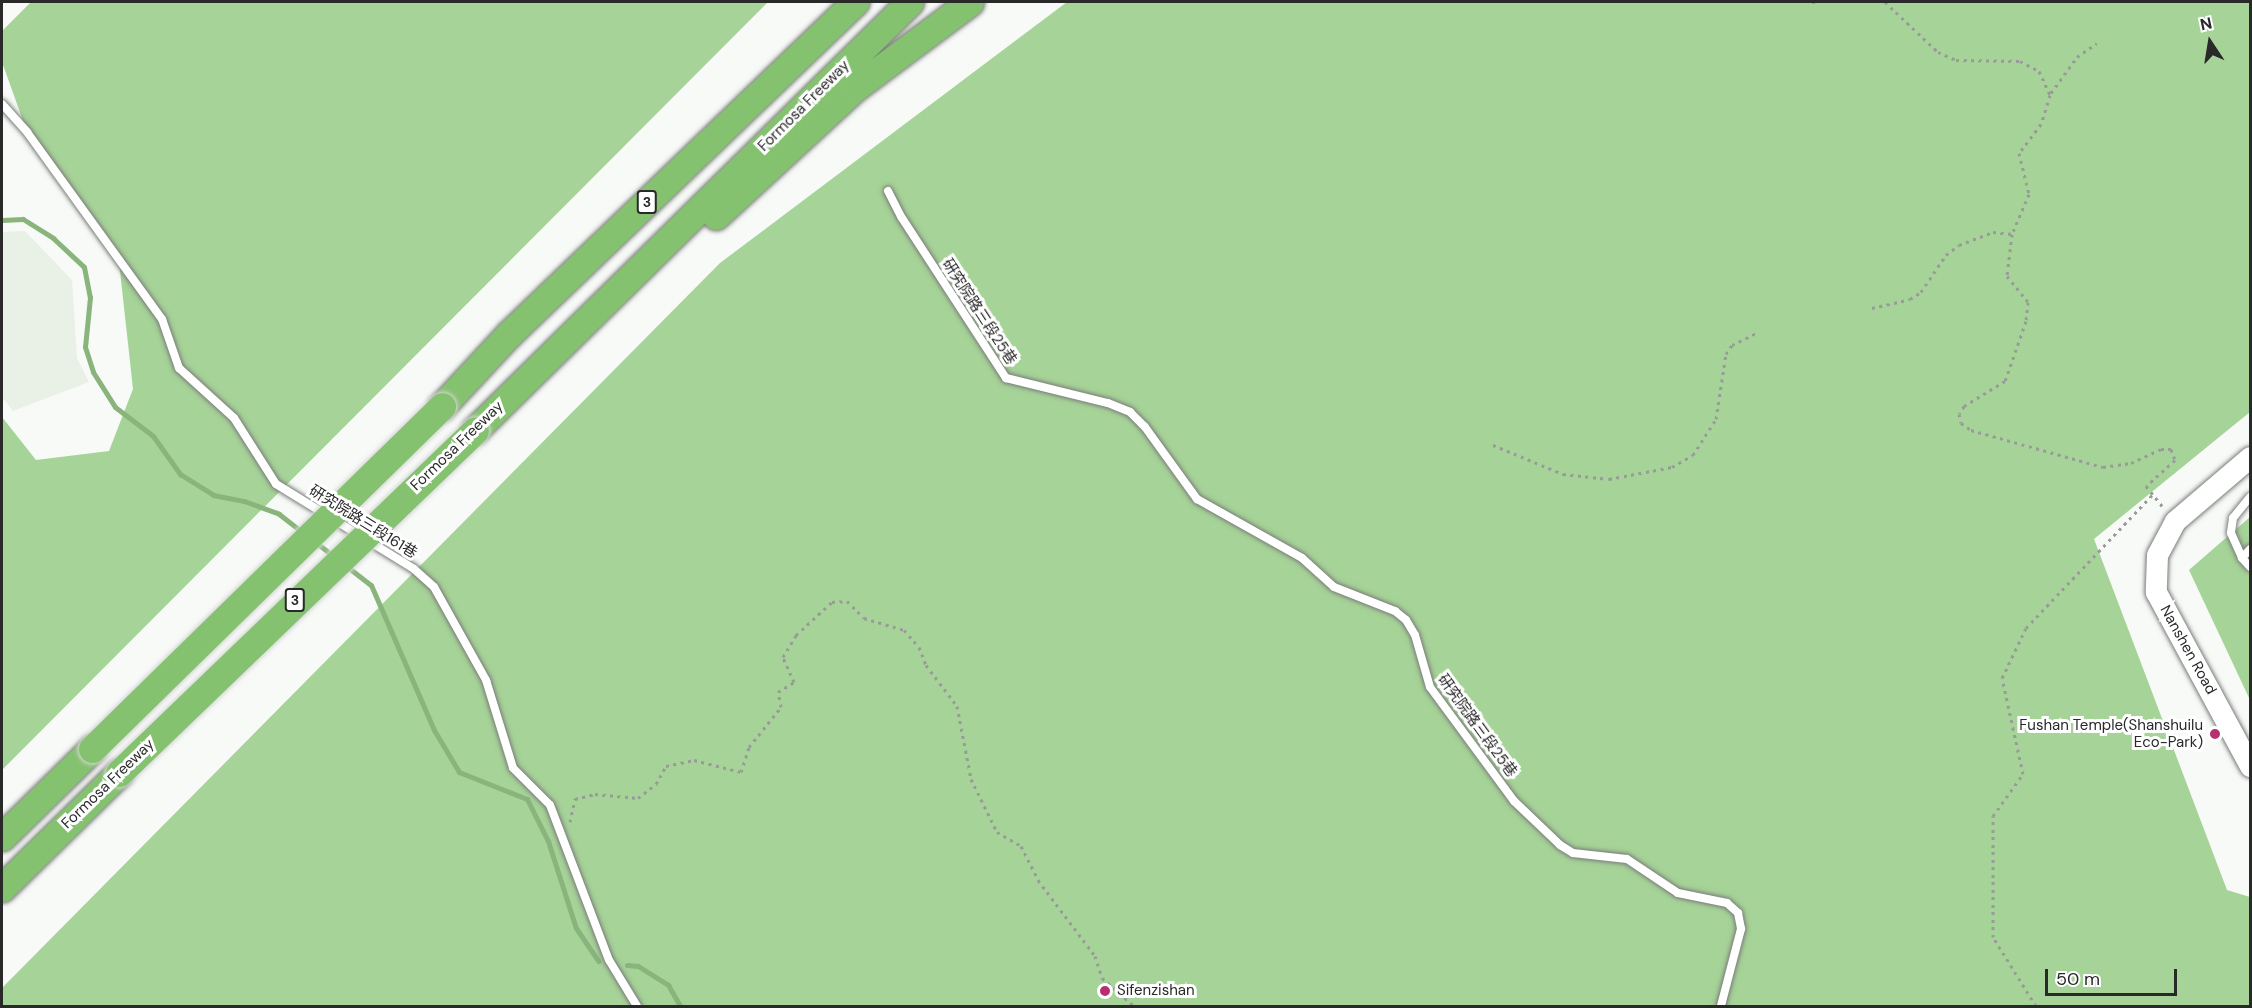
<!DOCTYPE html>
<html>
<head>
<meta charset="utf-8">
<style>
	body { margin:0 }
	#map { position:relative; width:2252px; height:1008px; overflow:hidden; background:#f7faf7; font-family:"DM Sans","Noto Sans TC",sans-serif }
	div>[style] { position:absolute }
	.built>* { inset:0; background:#e9f0e6 }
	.forest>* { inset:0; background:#a6d398 }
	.stream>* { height:5px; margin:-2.5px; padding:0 2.5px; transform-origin:2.5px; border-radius:2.5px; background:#89b47b }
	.path>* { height:3px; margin-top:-1.5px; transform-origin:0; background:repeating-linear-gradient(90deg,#999b99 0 3px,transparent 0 7.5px) }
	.roads { filter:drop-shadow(0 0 2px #7b7d7a) drop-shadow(0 0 2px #7b7d7a) }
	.service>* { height:8px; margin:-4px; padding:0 4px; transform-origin:4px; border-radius:4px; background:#fff }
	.secondary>* { height:21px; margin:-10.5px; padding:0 10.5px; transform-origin:10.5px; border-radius:10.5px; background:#fff }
	.motorway>* { height:27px; margin:-13.5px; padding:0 13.5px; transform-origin:13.5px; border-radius:13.5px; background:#85c270 }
	.bridges { filter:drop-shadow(0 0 2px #d4d4d4) drop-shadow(0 0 2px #d4d4d4) }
	.motorway-bridge>* { height:27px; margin:-13.5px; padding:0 13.5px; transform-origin:13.5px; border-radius:13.5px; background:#85c270 }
	.dots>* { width:16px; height:16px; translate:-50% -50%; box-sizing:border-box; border:3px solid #fff; border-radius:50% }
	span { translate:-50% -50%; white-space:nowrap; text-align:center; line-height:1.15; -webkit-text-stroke:6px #fff; paint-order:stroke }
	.shield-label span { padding:2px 4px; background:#fff; border:2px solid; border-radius:4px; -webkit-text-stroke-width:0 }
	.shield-label { font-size:14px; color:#282928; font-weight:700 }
	.street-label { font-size:15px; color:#282928 }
	.poi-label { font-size:15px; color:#282928 }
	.right { translate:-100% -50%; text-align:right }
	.left { translate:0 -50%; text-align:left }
	.frame { position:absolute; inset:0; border:3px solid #282928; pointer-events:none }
	.north { position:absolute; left:2180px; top:12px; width:60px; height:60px; -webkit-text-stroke:4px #fff; paint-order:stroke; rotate:348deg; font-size:16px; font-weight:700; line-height:24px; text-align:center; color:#282928 }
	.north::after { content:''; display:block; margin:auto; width:21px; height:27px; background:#282928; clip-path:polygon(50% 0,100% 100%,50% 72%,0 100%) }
	.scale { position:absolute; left:2045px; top:969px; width:132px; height:27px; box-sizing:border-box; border:3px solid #282928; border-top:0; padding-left:8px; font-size:18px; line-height:21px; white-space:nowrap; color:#282928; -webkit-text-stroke:4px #fff; paint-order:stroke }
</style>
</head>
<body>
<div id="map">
	<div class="built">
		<div style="clip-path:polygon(25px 231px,72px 280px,77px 358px,89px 382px,13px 411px,2px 397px,2px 232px)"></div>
	</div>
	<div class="forest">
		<div style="clip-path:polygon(31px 2px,768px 2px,2px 770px,2px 417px,36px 460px,109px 451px,133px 389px,119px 262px,27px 132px,2px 62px,2px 31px)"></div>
		<div style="clip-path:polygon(1067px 2px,2250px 2px,2250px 412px,2094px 539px,2227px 890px,2250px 897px,2250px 1006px,2px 1006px,2px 988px,720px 263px)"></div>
		<div style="clip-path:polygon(2250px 517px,2250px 700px,2189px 570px)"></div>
	</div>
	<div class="stream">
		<div style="left:2px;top:220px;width:21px;rotate:-3deg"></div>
		<div style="left:23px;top:219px;width:36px;rotate:32deg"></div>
		<div style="left:53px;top:238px;width:42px;rotate:43.1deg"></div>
		<div style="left:84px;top:267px;width:31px;rotate:79deg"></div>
		<div style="left:90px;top:297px;width:50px;rotate:95.7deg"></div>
		<div style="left:85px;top:347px;width:26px;rotate:72deg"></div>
		<div style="left:93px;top:372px;width:41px;rotate:57.8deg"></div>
		<div style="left:115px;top:407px;width:48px;rotate:37.3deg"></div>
		<div style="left:153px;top:436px;width:47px;rotate:54.6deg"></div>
		<div style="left:180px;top:474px;width:39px;rotate:32deg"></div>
		<div style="left:213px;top:495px;width:32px;rotate:11deg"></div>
		<div style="left:244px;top:501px;width:37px;rotate:20deg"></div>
		<div style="left:279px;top:514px;width:29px;rotate:38deg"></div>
		<div style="left:314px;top:541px;width:24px;rotate:38deg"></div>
		<div style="left:345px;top:565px;width:33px;rotate:38deg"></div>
		<div style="left:371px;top:585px;width:158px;rotate:66.5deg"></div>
		<div style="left:434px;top:730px;width:49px;rotate:59.2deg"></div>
		<div style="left:459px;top:772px;width:73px;rotate:21.7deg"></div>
		<div style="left:527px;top:799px;width:47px;rotate:63.4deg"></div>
		<div style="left:548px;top:841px;width:91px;rotate:72.2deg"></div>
		<div style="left:576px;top:928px;width:40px;rotate:56deg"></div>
		<div style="left:627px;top:965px;width:11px;rotate:5deg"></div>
		<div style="left:638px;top:966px;width:36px;rotate:32deg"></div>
		<div style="left:668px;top:985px;width:24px;rotate:60deg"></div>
	</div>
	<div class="path">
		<div style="left:1812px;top:2px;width:6px"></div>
		<div style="left:1885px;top:2px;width:73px;rotate:43.3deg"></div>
		<div style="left:1938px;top:52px;width:20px;rotate:24deg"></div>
		<div style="left:1956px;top:60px;width:64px;rotate:0.9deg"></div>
		<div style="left:2020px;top:61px;width:21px;rotate:28deg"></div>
		<div style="left:2039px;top:71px;width:26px;rotate:65deg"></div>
		<div style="left:2050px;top:95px;width:30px;rotate:107deg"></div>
		<div style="left:2041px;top:124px;width:36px;rotate:127deg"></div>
		<div style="left:2019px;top:153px;width:42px;rotate:76.3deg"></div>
		<div style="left:2029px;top:194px;width:43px;rotate:113deg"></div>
		<div style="left:2012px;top:234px;width:42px;rotate:96.8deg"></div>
		<div style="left:2007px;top:276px;width:33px;rotate:51deg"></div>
		<div style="left:2028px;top:302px;width:19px;rotate:96deg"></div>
		<div style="left:2026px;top:321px;width:64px;rotate:109.3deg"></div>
		<div style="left:2005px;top:381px;width:48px;rotate:148.6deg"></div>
		<div style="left:1964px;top:406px;width:9px;rotate:122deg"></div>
		<div style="left:1959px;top:414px;width:9px;rotate:77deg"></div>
		<div style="left:1961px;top:423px;width:12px;rotate:35deg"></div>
		<div style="left:1971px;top:430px;width:137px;rotate:15.7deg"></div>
		<div style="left:2103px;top:467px;width:28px;rotate:-8deg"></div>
		<div style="left:2131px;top:463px;width:33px;rotate:-25deg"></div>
		<div style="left:2161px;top:449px;width:10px"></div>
		<div style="left:2171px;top:449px;width:12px;rotate:70deg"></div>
		<div style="left:2175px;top:460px;width:39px;rotate:138deg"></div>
		<div style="left:2146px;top:486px;width:26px;rotate:51deg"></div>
		<div style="left:2051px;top:93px;width:44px;rotate:-54.2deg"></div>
		<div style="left:2077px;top:57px;width:24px;rotate:-35deg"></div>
		<div style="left:1872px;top:308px;width:39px;rotate:-13deg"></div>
		<div style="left:1910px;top:299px;width:13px;rotate:-32deg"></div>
		<div style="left:1921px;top:292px;width:45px;rotate:-56deg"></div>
		<div style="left:1946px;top:255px;width:16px;rotate:-38deg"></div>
		<div style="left:1959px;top:245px;width:36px;rotate:-21deg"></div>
		<div style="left:1993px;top:232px;width:19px;rotate:6deg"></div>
		<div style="left:1493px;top:445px;width:76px;rotate:22.5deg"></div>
		<div style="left:1563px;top:474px;width:46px;rotate:6.2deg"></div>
		<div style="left:1609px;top:479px;width:64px;rotate:-10.8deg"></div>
		<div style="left:1672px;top:467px;width:24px;rotate:-30deg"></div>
		<div style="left:1693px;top:455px;width:43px;rotate:-57.4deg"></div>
		<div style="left:1716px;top:419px;width:66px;rotate:-81.3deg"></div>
		<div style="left:1726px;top:354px;width:11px;rotate:-56deg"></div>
		<div style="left:1732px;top:345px;width:28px;rotate:-26deg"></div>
		<div style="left:570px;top:822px;width:24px;rotate:-78deg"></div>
		<div style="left:575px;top:799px;width:21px;rotate:-14deg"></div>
		<div style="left:595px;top:794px;width:43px;rotate:5.3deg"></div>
		<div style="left:638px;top:798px;width:23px;rotate:-38deg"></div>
		<div style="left:656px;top:784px;width:21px;rotate:-61deg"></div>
		<div style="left:666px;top:766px;width:29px;rotate:-12deg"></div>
		<div style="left:694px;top:760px;width:49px;rotate:14.3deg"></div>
		<div style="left:741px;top:772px;width:26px;rotate:-72deg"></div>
		<div style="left:749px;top:747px;width:51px;rotate:-51.3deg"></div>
		<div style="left:781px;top:707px;width:15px;rotate:-101deg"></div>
		<div style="left:778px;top:692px;width:19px;rotate:-32deg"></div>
		<div style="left:794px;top:682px;width:27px;rotate:-114deg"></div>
		<div style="left:783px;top:657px;width:26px;rotate:-59deg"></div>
		<div style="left:796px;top:635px;width:49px;rotate:-42.5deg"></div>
		<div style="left:832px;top:602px;width:15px;rotate:-4deg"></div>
		<div style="left:847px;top:601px;width:24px;rotate:45deg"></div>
		<div style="left:864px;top:618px;width:42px;rotate:16.7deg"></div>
		<div style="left:904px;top:630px;width:23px;rotate:49deg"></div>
		<div style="left:919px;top:647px;width:19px;rotate:69deg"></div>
		<div style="left:926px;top:665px;width:51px;rotate:52.9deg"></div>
		<div style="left:957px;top:706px;width:74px;rotate:79.1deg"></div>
		<div style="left:971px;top:779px;width:59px;rotate:63.9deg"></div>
		<div style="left:997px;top:832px;width:28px;rotate:30deg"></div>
		<div style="left:1021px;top:846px;width:38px;rotate:63deg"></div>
		<div style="left:1038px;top:880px;width:95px;rotate:53.1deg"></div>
		<div style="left:1095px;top:956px;width:23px;rotate:72deg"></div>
		<div style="left:1102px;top:978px;width:43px;rotate:41.2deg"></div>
		<div style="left:2036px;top:1006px;width:81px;rotate:-121.9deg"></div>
		<div style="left:1993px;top:937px;width:121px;rotate:-90deg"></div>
		<div style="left:1993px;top:816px;width:52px;rotate:-54.5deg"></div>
		<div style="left:2023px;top:774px;width:98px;rotate:-102.3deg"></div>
		<div style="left:2002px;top:678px;width:55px;rotate:-64.4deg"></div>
		<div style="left:2026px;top:628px;width:183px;rotate:-46.5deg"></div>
	</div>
	<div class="roads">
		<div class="service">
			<div style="left:2px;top:104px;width:38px;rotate:48deg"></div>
			<div style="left:27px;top:132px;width:231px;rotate:54.2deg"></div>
			<div style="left:162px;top:319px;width:52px;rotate:70.9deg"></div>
			<div style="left:179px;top:368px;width:74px;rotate:42.3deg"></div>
			<div style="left:234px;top:418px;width:78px;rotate:57.5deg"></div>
			<div style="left:276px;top:484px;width:162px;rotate:31.6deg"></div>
			<div style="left:414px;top:569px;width:27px;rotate:42deg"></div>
			<div style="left:434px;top:587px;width:107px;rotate:60.8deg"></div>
			<div style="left:486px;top:680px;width:92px;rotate:72.9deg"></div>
			<div style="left:513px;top:768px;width:52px;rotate:45deg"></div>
			<div style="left:550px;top:805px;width:166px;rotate:69.2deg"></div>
			<div style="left:609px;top:960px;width:54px;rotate:58.7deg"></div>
			<div style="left:888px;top:191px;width:30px;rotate:63deg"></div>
			<div style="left:902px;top:218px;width:191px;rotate:57deg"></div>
			<div style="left:1006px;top:378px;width:105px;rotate:13.8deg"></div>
			<div style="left:1108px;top:403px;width:24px;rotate:22deg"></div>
			<div style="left:1130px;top:412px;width:21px;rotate:45deg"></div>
			<div style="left:1145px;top:427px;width:89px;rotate:54.2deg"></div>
			<div style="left:1197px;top:499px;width:120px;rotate:29.3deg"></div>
			<div style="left:1302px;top:558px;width:43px;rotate:42.2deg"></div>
			<div style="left:1334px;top:587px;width:66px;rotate:21.5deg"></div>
			<div style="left:1395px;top:611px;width:14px;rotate:39deg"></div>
			<div style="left:1406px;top:620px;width:17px;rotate:59deg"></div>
			<div style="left:1415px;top:635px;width:54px;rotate:73.9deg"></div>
			<div style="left:1430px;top:687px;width:142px;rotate:53.6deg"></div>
			<div style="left:1514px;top:801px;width:64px;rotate:43.7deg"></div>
			<div style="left:1560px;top:845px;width:15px;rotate:32deg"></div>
			<div style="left:1573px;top:853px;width:54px;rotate:6.3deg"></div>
			<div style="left:1627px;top:859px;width:61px;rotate:33.7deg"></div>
			<div style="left:1678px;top:893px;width:50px;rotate:11.5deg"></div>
			<div style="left:1727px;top:903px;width:15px;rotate:42deg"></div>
			<div style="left:1738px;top:913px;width:16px;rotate:79deg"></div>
			<div style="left:1741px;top:929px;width:80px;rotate:104.6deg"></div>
			<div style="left:2250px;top:497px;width:27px;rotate:129deg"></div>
			<div style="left:2233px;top:518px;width:15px;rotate:98deg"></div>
			<div style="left:2231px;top:533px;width:27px;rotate:66deg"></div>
			<div style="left:2242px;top:558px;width:12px;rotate:-48deg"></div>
			<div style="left:2242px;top:558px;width:12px;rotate:48deg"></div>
		</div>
		<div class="secondary">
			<div style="left:2250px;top:457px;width:99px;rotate:139.5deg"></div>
			<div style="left:2175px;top:521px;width:38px;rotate:118deg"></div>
			<div style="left:2157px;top:555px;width:37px;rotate:92deg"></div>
			<div style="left:2156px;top:592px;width:198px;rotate:61.6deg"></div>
		</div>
		<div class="motorway">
			<div style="left:716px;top:216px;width:190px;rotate:-42.7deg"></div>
			<div style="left:856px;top:87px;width:142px;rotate:-36.7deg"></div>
			<div style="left:442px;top:406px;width:98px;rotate:-47.1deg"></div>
			<div style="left:509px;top:334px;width:480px;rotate:-43.8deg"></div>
			<div style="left:475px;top:430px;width:610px;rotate:-44.54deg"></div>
			<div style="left:2px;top:837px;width:126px;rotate:-44.4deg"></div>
			<div style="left:2px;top:888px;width:164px;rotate:-44.5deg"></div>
		</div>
	</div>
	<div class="bridges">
		<div class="motorway-bridge">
			<div style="left:92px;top:749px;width:490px;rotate:-44.4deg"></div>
			<div style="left:119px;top:773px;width:494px;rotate:-43.9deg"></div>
		</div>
	</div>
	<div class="dots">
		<div style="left:2215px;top:734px;background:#b72f6f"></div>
		<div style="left:1105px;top:991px;background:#b72f6f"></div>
	</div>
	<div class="shield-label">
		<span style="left:647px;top:202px">3</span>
		<span style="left:295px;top:600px">3</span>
	</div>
	<div class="street-label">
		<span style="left:804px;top:106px;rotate:-45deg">Formosa Freeway</span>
		<span style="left:979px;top:312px;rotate:57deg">研究院路三段25巷</span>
		<span style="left:457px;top:446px;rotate:-44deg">Formosa Freeway</span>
		<span style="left:363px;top:522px;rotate:32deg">研究院路三段161巷</span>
		<span style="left:2188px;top:650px;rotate:61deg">Nanshen Road</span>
		<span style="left:1477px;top:726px;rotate:54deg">研究院路三段25巷</span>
		<span style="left:108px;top:784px;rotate:-44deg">Formosa Freeway</span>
	</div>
	<div class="poi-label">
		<span class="right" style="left:2203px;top:734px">Fushan Temple(Shanshuilu<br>Eco-Park)</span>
		<span class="left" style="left:1117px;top:991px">Sifenzishan</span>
	</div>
	<div class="frame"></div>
	<div class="north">N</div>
	<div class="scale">50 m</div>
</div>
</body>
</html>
